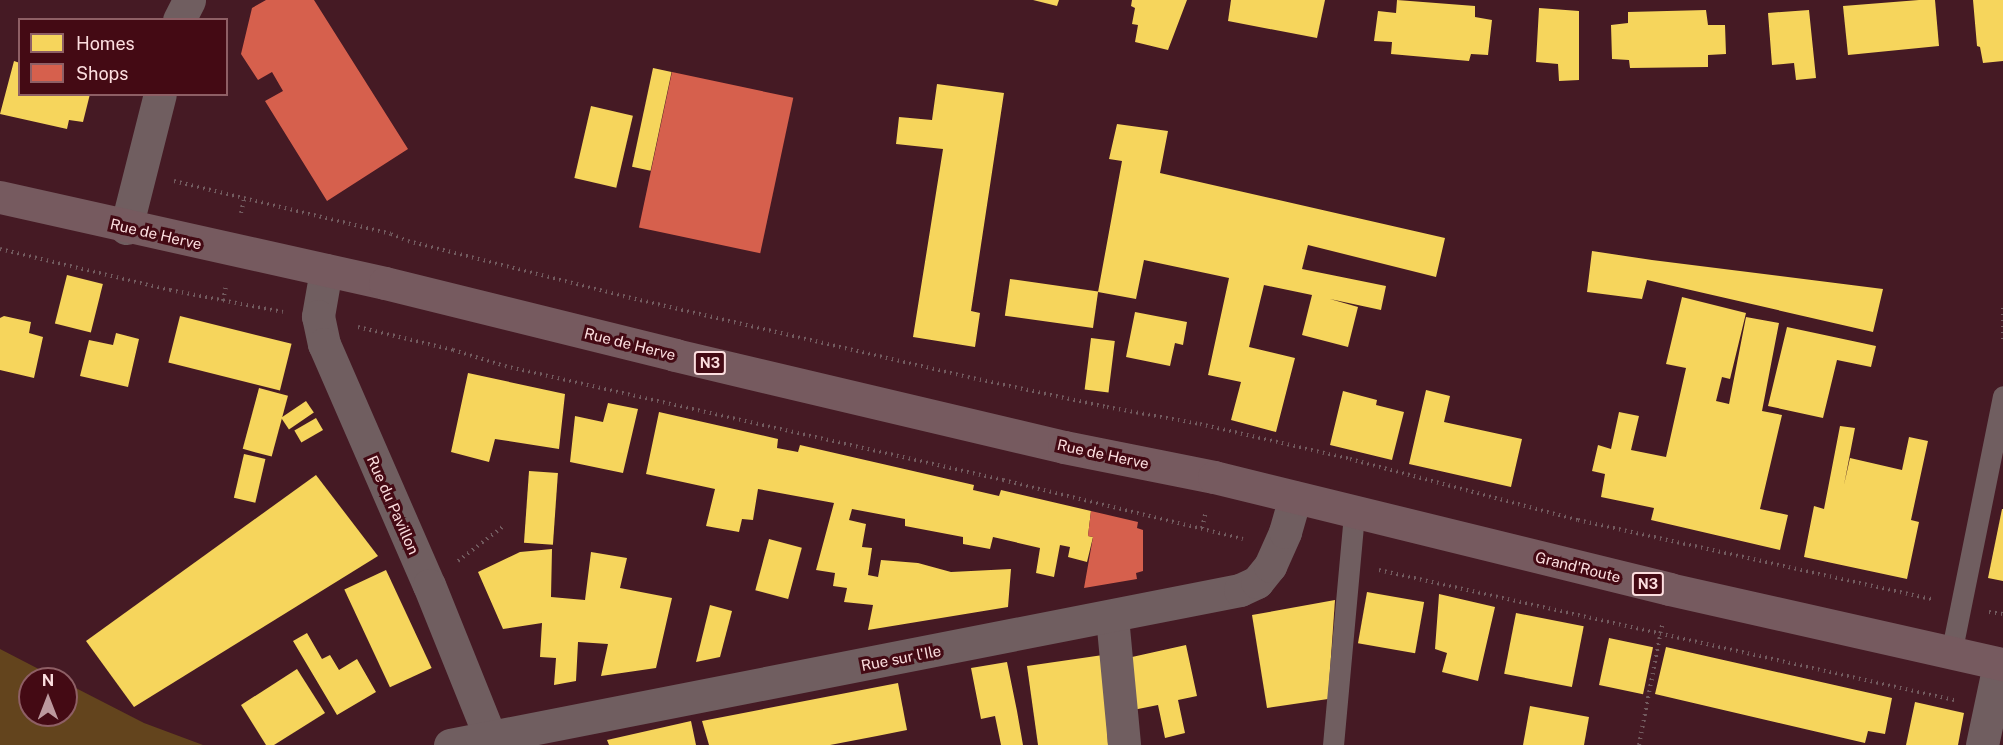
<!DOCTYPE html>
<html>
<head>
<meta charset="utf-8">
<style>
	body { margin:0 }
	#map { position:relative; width:2003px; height:745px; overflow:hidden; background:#451a24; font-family:"Public Sans",sans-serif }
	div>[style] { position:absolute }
	.green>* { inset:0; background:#63441d }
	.homes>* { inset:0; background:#f6d55c; transform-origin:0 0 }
	.shops>* { inset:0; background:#d6604d; transform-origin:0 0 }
	.path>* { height:4px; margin-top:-2px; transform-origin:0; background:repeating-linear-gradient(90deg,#725b5f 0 1.5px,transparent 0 6px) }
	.service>* { height:21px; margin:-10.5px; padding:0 10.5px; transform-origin:10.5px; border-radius:10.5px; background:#705e60 }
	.minor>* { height:33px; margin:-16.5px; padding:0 16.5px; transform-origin:16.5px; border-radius:16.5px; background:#705e60 }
	.primary>* { height:33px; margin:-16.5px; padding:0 16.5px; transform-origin:16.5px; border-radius:16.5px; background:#765a5f }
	span { translate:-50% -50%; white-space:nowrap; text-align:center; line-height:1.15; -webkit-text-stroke:6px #440a14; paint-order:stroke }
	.shield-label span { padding:2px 4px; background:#440a14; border:2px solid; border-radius:4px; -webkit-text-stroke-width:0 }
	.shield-label { font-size:14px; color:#fcdedf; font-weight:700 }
	.street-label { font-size:15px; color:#fcdedf }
	.legend { position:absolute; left:18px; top:18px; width:210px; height:78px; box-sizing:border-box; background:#440a14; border:2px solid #8e5f65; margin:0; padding:8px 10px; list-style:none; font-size:18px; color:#fcdedf }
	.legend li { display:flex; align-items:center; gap:12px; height:30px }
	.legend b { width:30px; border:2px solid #8e5f65 }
	.north { position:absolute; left:18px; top:667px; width:60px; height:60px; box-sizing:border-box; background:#440a14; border:2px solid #8e5f65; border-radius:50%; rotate:0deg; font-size:16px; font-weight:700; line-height:24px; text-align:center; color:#fcdedf }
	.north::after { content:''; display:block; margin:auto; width:21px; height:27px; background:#bc999e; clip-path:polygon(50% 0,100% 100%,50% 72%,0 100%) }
</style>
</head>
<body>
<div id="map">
	<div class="green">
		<div style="clip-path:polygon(0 649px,58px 679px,30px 679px,30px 715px,66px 715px,66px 683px,144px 723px,203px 745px,0 745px)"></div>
	</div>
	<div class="homes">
		<div style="clip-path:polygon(1033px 0,1059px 0,1057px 6px)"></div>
		<div style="clip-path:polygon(1132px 0,1187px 0,1168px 50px,1135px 42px,1138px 25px,1132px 24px,1135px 8px,1131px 6px)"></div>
		<div style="clip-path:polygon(1231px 0,1325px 0,1317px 38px,1228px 21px)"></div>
		<div style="clip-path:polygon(1397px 0,1475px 6px,1475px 17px,1492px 20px,1488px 55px,1471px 54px,1469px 61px,1391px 54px,1392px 42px,1374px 41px,1378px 11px,1396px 13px)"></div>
		<div style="clip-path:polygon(1919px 0,1935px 0,1939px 46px,1848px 55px,1843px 6px)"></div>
		<div style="clip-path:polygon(1973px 0,2003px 0,2003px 61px,1983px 63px,1980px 47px,1977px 46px)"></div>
		<div style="clip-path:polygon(1539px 8px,1579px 11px,1579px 80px,1559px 81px,1558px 64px,1536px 62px)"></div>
		<div style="clip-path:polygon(1706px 10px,1708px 25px,1725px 25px,1726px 54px,1708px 55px,1708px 67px,1630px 68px,1629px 60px,1612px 59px,1611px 25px,1628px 23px,1628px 12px)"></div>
		<div style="clip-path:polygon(1809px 10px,1816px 78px,1796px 80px,1794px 63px,1772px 65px,1768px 13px)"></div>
		<div style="clip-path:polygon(14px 61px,20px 63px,20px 94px,90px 94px,83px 122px,69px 120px,67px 129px,0 114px)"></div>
		<div style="left:653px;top:68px;width:19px;height:101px;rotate:12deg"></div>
		<div style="clip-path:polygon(937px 84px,1004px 93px,971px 311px,980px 313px,975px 347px,913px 337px,943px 149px,896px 144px,899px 117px,932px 120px)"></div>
		<div style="left:591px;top:106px;width:43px;height:74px;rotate:13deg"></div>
		<div style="clip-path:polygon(1117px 124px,1168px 131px,1160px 173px,1445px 238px,1436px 277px,1308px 245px,1302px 269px,1386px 286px,1381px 310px,1330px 299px,1358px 307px,1348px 347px,1302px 335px,1312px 295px,1264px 285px,1249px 347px,1295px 358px,1276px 432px,1231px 420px,1241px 382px,1208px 375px,1229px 278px,1144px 260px,1136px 299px,1098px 292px,1122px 161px,1109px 159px)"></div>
		<div style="clip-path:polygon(1592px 251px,1652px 260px,1883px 289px,1873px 332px,1647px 280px,1642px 299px,1587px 292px)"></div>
		<div style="left:67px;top:275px;width:37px;height:50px;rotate:14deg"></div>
		<div style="left:1010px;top:279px;width:89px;height:37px;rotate:8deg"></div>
		<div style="clip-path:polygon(1682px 297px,1746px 313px,1730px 379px,1722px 377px,1716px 401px,1729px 404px,1746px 317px,1779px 323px,1762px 411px,1782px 415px,1760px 509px,1788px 515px,1780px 550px,1651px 520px,1654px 508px,1601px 497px,1605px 474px,1592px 471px,1598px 445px,1611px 449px,1619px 412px,1639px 416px,1631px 450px,1666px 457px,1686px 368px,1666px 364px)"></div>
		<div style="clip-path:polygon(1135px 312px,1187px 322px,1183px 345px,1175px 343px,1170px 366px,1126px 357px)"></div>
		<div style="clip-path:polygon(4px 316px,31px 322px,29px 333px,43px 337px,34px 378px,0 370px,0 318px)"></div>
		<div style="left:180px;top:316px;width:115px;height:48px;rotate:14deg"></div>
		<div style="clip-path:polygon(1787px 327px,1876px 346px,1871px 367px,1837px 360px,1823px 418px,1768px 406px)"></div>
		<div style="clip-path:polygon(116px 333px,139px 339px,128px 387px,80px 376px,89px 340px,113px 345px)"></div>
		<div style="left:1091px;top:338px;width:24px;height:52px;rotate:7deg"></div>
		<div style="clip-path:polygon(468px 373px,565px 394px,559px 449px,495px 439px,489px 462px,451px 452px)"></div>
		<div style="left:259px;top:388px;width:30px;height:63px;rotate:15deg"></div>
		<div style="clip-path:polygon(1426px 390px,1450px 396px,1444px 422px,1522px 439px,1511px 487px,1409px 464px)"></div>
		<div style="clip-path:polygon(1343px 391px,1377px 400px,1376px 405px,1404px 412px,1392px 460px,1330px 445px)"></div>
		<div style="left:306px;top:401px;width:14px;height:30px;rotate:56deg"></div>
		<div style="clip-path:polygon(608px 403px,638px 409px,623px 473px,570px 462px,575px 416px,603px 422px)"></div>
		<div style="clip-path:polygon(659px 412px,778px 439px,777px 448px,798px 452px,800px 445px,974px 485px,973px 490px,999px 496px,1001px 490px,1091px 511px,1088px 536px,1093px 537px,1087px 562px,1068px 557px,1070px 547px,1060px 545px,1054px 577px,1036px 573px,1040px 548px,993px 537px,990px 549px,963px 544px,963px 537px,905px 526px,905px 519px,852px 509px,849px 520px,866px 524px,862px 547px,872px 548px,868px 575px,878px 577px,881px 560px,918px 563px,951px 572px,1011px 569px,1008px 607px,868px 630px,873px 605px,844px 602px,847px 588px,833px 586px,835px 573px,816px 570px,834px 503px,758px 489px,753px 520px,742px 519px,739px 532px,706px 526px,715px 489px,646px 474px)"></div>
		<div style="left:316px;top:418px;width:14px;height:25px;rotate:60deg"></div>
		<div style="clip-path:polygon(1840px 426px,1855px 428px,1844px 485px,1850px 458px,1902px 470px,1909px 437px,1928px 441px,1911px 520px,1919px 522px,1907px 579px,1804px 557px,1814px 506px,1824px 509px)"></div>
		<div style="left:244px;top:454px;width:22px;height:45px;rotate:13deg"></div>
		<div style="left:529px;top:471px;width:29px;height:72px;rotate:4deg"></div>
		<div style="clip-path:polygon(316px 475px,378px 556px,134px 707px,86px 641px)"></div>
		<div style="clip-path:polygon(2002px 509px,2003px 509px,2003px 581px,1988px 578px)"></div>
		<div style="left:769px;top:539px;width:34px;height:53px;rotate:15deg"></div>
		<div style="clip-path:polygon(552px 549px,551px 597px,585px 600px,591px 552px,627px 558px,620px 588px,672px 598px,656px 668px,601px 676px,608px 644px,578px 642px,576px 681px,554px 685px,556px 658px,540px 657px,542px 623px,503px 629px,478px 572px,520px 552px)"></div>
		<div style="left:386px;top:570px;width:108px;height:46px;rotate:65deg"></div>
		<div style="left:1367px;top:592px;width:58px;height:52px;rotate:10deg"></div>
		<div style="clip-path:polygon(1439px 594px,1495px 607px,1478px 681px,1442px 672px,1447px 653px,1435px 649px)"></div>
		<div style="clip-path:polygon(1335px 600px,1328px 699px,1267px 708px,1252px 615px)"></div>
		<div style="clip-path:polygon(710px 605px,732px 611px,720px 657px,696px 662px)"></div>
		<div style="left:1516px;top:613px;width:69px;height:62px;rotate:11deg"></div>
		<div style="clip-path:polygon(307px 633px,322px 659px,330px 655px,339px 670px,357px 659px,376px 692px,337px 715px,293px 641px)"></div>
		<div style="left:1609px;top:638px;width:45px;height:48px;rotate:12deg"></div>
		<div style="clip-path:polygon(1186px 645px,1197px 696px,1178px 700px,1185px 733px,1165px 738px,1158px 705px,1133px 710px,1132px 657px)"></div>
		<div style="clip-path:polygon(1666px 647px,1892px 698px,1885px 734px,1868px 731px,1865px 743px,1655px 694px)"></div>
		<div style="clip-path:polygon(1103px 655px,1108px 745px,1038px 745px,1027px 666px)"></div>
		<div style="clip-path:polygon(1007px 662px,1017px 711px,1023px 745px,1001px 745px,995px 716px,981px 719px,971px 668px)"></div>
		<div style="clip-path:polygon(297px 669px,325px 713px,274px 745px,266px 745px,241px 705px)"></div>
		<div style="clip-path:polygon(898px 683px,907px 730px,877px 736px,830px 745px,709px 745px,702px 721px)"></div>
		<div style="clip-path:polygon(1915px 702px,1964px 713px,1958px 745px,1906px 745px)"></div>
		<div style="clip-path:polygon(1530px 706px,1589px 717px,1584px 745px,1523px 745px)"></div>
		<div style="clip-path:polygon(691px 721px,696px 745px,609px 745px,607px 740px)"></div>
	</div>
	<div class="shops">
		<div style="clip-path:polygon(266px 0,314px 0,408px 149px,327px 201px,265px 101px,283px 91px,272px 72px,258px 80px,241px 54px,252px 8px)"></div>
		<div style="left:672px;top:72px;width:124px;height:159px;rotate:12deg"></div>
		<div style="clip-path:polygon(1091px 511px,1138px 522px,1137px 528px,1143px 530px,1143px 571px,1136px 573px,1137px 579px,1084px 588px,1093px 537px,1088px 536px)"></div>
	</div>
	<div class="path">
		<div style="left:174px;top:181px;width:223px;rotate:13.7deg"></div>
		<div style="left:391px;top:234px;width:18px;rotate:22deg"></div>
		<div style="left:408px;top:241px;width:222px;rotate:14.3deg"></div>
		<div style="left:623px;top:296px;width:354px;rotate:13.2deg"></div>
		<div style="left:968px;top:377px;width:142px;rotate:12.2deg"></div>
		<div style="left:1107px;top:407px;width:95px;rotate:10.4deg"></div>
		<div style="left:1200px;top:424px;width:154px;rotate:13.1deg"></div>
		<div style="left:1350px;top:459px;width:236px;rotate:15deg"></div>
		<div style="left:1578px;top:520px;width:363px;rotate:12.6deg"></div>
		<div style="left:241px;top:213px;width:14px;rotate:-78deg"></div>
		<div style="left:0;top:249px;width:175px;rotate:13.6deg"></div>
		<div style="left:170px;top:290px;width:115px;rotate:11deg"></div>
		<div style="left:223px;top:301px;width:16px;rotate:-79deg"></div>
		<div style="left:2003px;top:308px;width:36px;rotate:90deg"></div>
		<div style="left:358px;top:327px;width:98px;rotate:13.6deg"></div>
		<div style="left:453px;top:350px;width:54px;rotate:17.1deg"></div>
		<div style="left:505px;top:366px;width:511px;rotate:12.89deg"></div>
		<div style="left:1003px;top:480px;width:247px;rotate:13.8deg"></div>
		<div style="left:1202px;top:528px;width:17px;rotate:-77deg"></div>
		<div style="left:458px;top:561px;width:59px;rotate:-37.5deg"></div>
		<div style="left:1379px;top:570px;width:590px;rotate:12.74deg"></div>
		<div style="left:1989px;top:612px;width:14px;rotate:8deg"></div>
		<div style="left:1639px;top:745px;width:122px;rotate:-79.1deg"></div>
	</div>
	<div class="service">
		<div style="left:1951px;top:654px;width:263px;rotate:-78.6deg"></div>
		<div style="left:1333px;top:745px;width:233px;rotate:-84.8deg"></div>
	</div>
	<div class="minor">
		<div style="left:179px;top:20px;width:22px;rotate:-63deg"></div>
		<div style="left:126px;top:228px;width:138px;rotate:-75.8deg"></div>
		<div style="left:326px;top:270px;width:47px;rotate:99.9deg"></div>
		<div style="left:318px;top:316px;width:29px;rotate:78deg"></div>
		<div style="left:324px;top:344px;width:263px;rotate:66.5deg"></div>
		<div style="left:429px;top:585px;width:164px;rotate:68.1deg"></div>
		<div style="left:1112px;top:617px;width:129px;rotate:84.6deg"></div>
		<div style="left:450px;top:745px;width:805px;rotate:-11.1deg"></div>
		<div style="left:1240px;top:590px;width:19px;rotate:-25deg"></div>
		<div style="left:1257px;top:582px;width:21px;rotate:-51deg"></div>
		<div style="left:1270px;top:566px;width:37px;rotate:-66deg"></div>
		<div style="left:1285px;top:532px;width:36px;rotate:-74deg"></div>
		<div style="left:1982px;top:745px;width:83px;rotate:-78.1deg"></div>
	</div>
	<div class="primary">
		<div style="left:0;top:197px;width:394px;rotate:12.6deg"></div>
		<div style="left:385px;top:283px;width:299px;rotate:13.9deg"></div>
		<div style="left:675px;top:355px;width:400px;rotate:13.3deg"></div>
		<div style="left:1064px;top:447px;width:153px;rotate:11.3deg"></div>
		<div style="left:1214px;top:477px;width:469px;rotate:13.8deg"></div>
		<div style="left:1669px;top:589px;width:342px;rotate:12.7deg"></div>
	</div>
	<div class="shield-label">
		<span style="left:710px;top:363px">N3</span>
		<span style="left:1648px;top:584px">N3</span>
	</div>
	<div class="street-label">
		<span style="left:156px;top:234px;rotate:13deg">Rue de Herve</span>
		<span style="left:630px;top:344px;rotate:14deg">Rue de Herve</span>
		<span style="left:1103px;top:454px;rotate:12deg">Rue de Herve</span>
		<span style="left:393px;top:505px;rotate:66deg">Rue du Pavillon</span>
		<span style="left:1578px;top:567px;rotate:14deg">Grand'Route</span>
		<span style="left:901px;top:658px;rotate:-11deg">Rue sur l'Ile</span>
	</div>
	<ul class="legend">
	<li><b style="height:16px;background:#f6d55c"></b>Homes</li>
	<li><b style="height:16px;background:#d6604d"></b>Shops</li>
	</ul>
	<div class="north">N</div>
</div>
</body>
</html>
